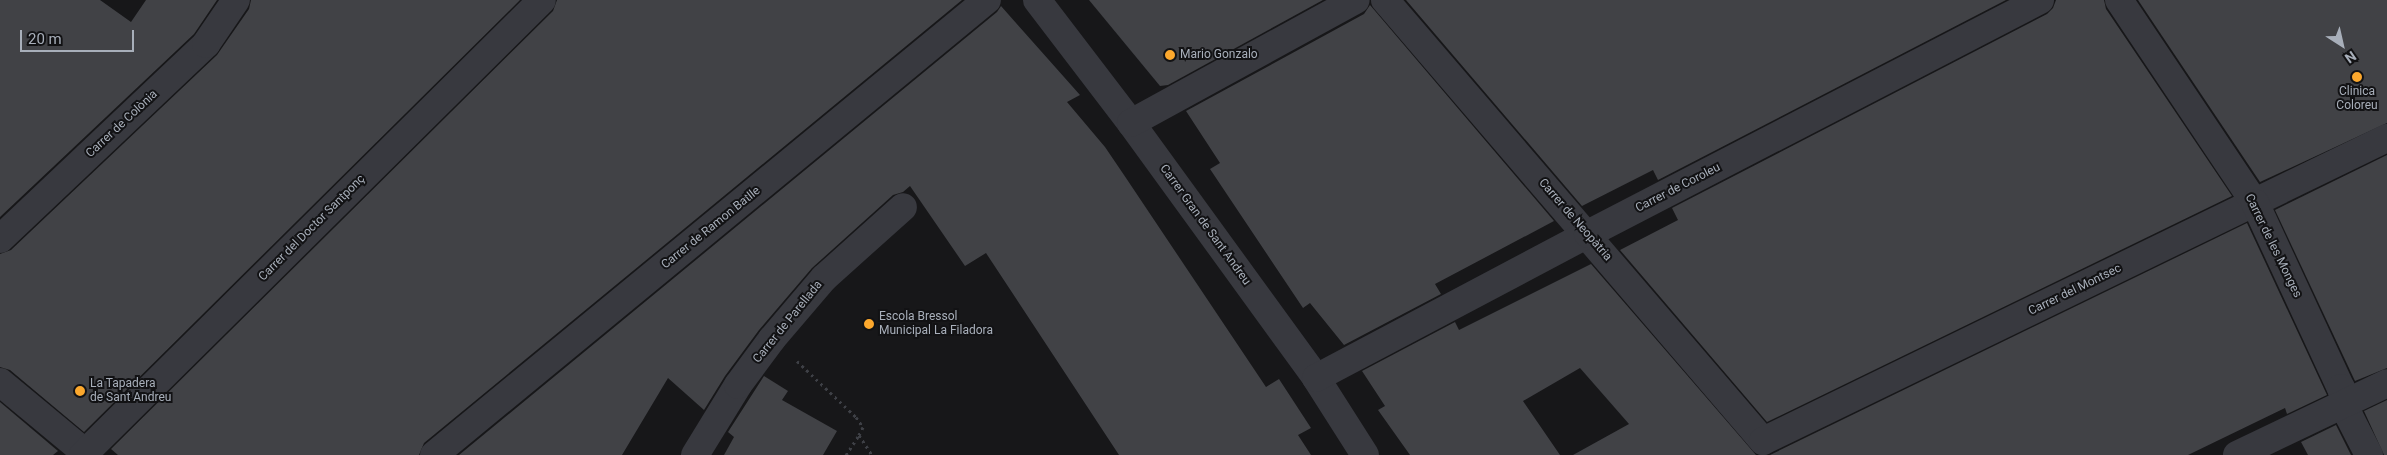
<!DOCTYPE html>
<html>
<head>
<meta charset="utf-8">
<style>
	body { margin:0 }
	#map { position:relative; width:2387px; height:455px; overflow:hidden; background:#171719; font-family:Roboto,sans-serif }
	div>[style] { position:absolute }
	.building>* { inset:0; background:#414246 }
	.path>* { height:3px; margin-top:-1.5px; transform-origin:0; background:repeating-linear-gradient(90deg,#3e4046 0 2.5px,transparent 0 6.5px) }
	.minor>* { height:28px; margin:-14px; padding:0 14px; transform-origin:14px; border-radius:14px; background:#38393f }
	.dots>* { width:14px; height:14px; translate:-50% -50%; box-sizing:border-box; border:2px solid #121214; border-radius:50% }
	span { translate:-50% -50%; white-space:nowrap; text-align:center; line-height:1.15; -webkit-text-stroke:4px #121214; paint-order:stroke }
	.poi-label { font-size:12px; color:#a8afba }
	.left { translate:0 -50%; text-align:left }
	.street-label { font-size:12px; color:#a8afba }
	.north { position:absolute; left:2317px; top:20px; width:50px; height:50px; -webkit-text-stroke:4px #121214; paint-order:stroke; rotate:145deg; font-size:14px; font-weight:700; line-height:20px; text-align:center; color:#a8afba }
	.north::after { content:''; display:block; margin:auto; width:18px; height:22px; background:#a8afba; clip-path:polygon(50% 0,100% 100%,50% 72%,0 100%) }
	.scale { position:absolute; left:20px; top:30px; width:114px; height:22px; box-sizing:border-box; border:2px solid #a8afba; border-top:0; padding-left:6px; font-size:15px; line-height:18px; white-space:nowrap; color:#a8afba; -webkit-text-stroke:4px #121214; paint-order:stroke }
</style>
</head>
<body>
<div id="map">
	<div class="building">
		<div style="clip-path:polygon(0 0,100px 0,131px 22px,146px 0,217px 0,194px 34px,0 217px)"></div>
		<div style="clip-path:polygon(251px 0,520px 0,84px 432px,10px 370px,0 367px,0 254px,11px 250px,217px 55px,249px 9px)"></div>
		<div style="clip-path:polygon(557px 0,962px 0,424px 443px,419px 455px,118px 455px,111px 449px,553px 11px)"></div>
		<div style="clip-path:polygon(1089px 0,1323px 0,1168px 85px,1160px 86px)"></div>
		<div style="clip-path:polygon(1406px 0,2006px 0,1658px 180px,1653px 170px,1582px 206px)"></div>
		<div style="clip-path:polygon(2056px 0,2104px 0,2106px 9px,2232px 196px,1767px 422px,1620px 250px,1678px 220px,1672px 208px,2047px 14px,2053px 8px)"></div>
		<div style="clip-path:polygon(2138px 0,2387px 0,2387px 123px,2260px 182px)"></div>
		<div style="clip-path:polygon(1370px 5px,1554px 221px,1435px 284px,1441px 294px,1344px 345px,1310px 303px,1303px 308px,1210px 169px,1220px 163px,1186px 111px,1364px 14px)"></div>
		<div style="clip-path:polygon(1001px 6px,1080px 95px,1067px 102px,1105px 147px,1124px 175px,1266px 387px,1279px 379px,1311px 428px,1298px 435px,1311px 455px,1119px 455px,986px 253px,965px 266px,910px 186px,903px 192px,893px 195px,812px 268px,759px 330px,725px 376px,704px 410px,668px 378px,622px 455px,459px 455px,997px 12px)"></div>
		<div style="clip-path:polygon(2387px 155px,2387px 368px,2355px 381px,2275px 210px)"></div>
		<div style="clip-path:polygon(2247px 223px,2327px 395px,2287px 414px,2285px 408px,2188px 455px,1770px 455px)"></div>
		<div style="clip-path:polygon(1591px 264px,1756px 455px,1573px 455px,1629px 424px,1580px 368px,1523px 401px,1560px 455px,1410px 455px,1378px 410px,1385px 406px,1362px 371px,1455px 322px,1459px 330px)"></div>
		<div style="clip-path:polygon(764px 376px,788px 391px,782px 400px,837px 431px,823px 455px,724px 455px,734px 437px,728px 432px)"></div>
		<div style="clip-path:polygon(2387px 400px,2387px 455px,2384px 455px,2364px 411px)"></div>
		<div style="clip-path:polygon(0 402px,58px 451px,53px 455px,0 455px)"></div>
		<div style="clip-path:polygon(2336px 425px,2351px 455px,2308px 455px,2301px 442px)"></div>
	</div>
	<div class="path">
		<div style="left:797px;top:361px;width:81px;rotate:43.5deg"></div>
		<div style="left:856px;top:417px;width:12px;rotate:55deg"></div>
		<div style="left:863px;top:427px;width:9px;rotate:117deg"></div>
		<div style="left:846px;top:455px;width:24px;rotate:-57deg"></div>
		<div style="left:859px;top:435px;width:24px;rotate:57deg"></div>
	</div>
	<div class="minor">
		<div style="left:1037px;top:0;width:155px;rotate:52.6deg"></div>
		<div style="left:1131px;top:123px;width:315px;rotate:54deg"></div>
		<div style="left:1316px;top:378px;width:91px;rotate:57.5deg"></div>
		<div style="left:1385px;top:0;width:581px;rotate:49.4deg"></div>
		<div style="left:1763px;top:441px;width:694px;rotate:-25.9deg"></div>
		<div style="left:2119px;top:0;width:244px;rotate:56.2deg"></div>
		<div style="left:2255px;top:203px;width:204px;rotate:65.1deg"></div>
		<div style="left:2341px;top:388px;width:29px;rotate:74deg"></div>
		<div style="left:2349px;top:416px;width:44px;rotate:62.9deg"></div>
		<div style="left:1131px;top:123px;width:256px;rotate:-28.7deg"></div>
		<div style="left:0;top:239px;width:284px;rotate:-43.4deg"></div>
		<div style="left:206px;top:44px;width:53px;rotate:-55.7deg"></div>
		<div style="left:1316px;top:378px;width:308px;rotate:-27.9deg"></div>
		<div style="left:1588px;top:234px;width:509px;rotate:-27.37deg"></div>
		<div style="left:0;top:382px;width:114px;rotate:39.7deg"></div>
		<div style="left:83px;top:455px;width:646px;rotate:-44.75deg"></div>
		<div style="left:434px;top:455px;width:716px;rotate:-39.45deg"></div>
		<div style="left:695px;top:455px;width:82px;rotate:-58.4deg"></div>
		<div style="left:738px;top:385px;width:57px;rotate:-53.5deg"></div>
		<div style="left:772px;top:339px;width:80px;rotate:-49.6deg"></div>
		<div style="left:824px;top:278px;width:106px;rotate:-41.9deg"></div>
		<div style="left:2237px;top:455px;width:166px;rotate:-25.6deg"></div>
	</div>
	<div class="dots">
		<div style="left:1170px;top:55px;background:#fca82d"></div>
		<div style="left:2357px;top:77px;background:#fca82d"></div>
		<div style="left:869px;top:324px;background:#fca82d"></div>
		<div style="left:80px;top:391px;background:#fca82d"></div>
	</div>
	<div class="poi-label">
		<span class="left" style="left:1180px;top:55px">Mario Gonzalo</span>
		<span style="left:2357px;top:99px">Clinica<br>Coloreu</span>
		<span class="left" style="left:879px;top:324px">Escola Bressol<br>Municipal La Filadora</span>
		<span class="left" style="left:90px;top:391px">La Tapadera<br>de Sant Andreu</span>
	</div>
	<div class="street-label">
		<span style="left:122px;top:124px;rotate:-43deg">Carrer de Colònia</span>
		<span style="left:1678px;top:188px;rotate:-27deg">Carrer de Coroleu</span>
		<span style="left:1575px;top:220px;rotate:49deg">Carrer de Neopàtria</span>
		<span style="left:1205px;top:225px;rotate:54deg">Carrer Gran de Sant Andreu</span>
		<span style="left:312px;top:228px;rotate:-45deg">Carrer del Doctor Santponç</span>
		<span style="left:711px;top:228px;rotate:-39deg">Carrer de Ramon Batlle</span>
		<span style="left:2273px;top:246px;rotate:64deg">Carrer de les Monges</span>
		<span style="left:2075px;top:290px;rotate:-26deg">Carrer del Montsec</span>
		<span style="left:788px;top:322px;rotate:-51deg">Carrer de Parellada</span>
	</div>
	<div class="north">N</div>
	<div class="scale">20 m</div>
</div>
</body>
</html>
